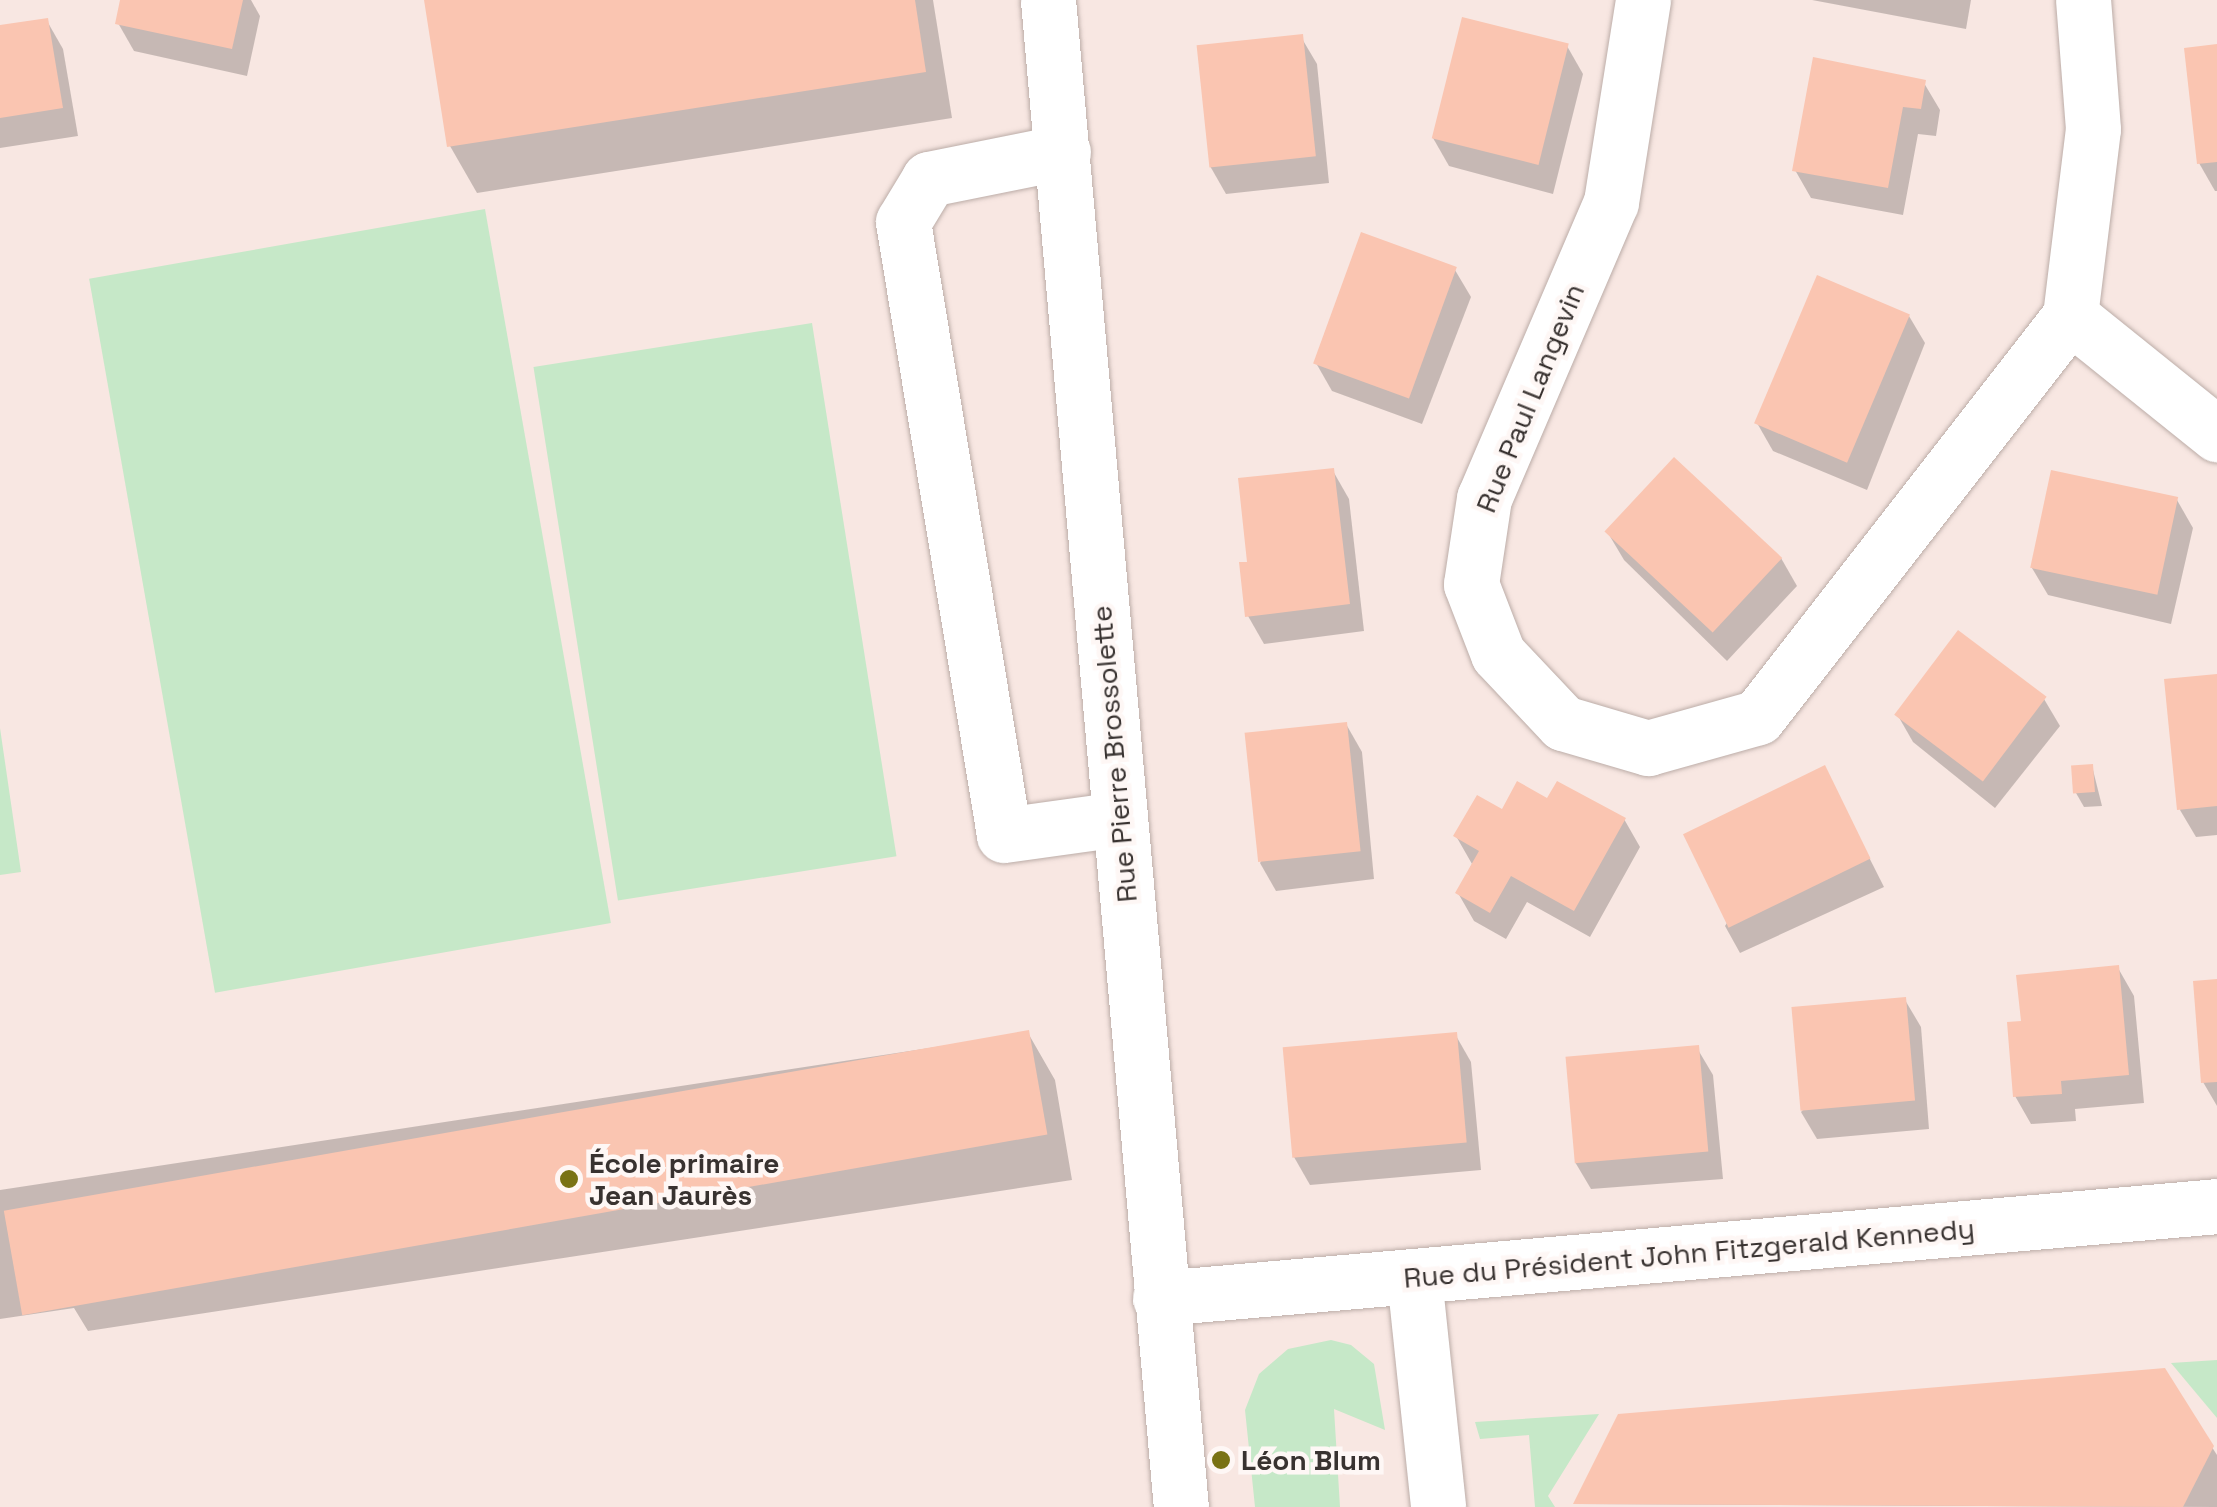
<!DOCTYPE html>
<html>
<head>
<meta charset="utf-8">
<style>
	body { margin:0 }
	#map { position:relative; width:2217px; height:1507px; overflow:hidden; background:#f8e7e2; font-family:"Space Grotesk",sans-serif }
	div>[style] { position:absolute }
	.green>* { inset:0; background:#c6e8c8; transform-origin:0 0 }
	.shadow>* { inset:0; background:#0003 }
	.building>* { inset:0; background:#fac5b1; transform-origin:0 0 }
	.roads { filter:drop-shadow(0 0 2px #bcada8) drop-shadow(0 0 2px #bcada8) }
	.minor>* { height:55px; margin:-27.5px; padding:0 27.5px; transform-origin:27.5px; border-radius:27.5px; background:#fff }
	.dots>* { width:28px; height:28px; translate:-50% -50%; box-sizing:border-box; border:5px solid #fef7f5; border-radius:50% }
	span { translate:-50% -50%; white-space:nowrap; text-align:center; line-height:1.15; -webkit-text-stroke:9px #fef7f5; paint-order:stroke }
	.street-label { font-size:28px; color:#383230 }
	.poi-label { font-size:28px; color:#383230; font-weight:700 }
	.left { translate:0 -50%; text-align:left }
</style>
</head>
<body>
<div id="map">
	<div class="green">
		<div style="left:485px;top:209px;width:725px;height:402px;rotate:80deg"></div>
		<div style="left:812px;top:323px;width:540px;height:282px;rotate:81deg"></div>
		<div style="clip-path:polygon(0 728px,21px 872px,0 875px)"></div>
		<div style="clip-path:polygon(1331px 1340px,1351px 1345px,1374px 1364px,1385px 1430px,1334px 1409px,1340px 1507px,1255px 1507px,1245px 1410px,1259px 1374px,1288px 1349px)"></div>
		<div style="clip-path:polygon(2217px 1360px,2217px 1418px,2171px 1363px)"></div>
		<div style="clip-path:polygon(1599px 1414px,1548px 1496px,1555px 1507px,1535px 1507px,1529px 1435px,1480px 1439px,1475px 1422px)"></div>
	</div>
	<div class="shadow">
		<div style="clip-path:polygon(123px 0,251px 0,260px 16px,247px 76px,134px 51px,118px 23px)"></div>
		<div style="clip-path:polygon(427px 0,933px 0,952px 118px,477px 193px,450px 146px)"></div>
		<div style="clip-path:polygon(1812px 0,1971px 0,1966px 29px)"></div>
		<div style="clip-path:polygon(47px 21px,63px 49px,78px 136px,0 148px,0 28px)"></div>
		<div style="clip-path:polygon(1301px 37px,1317px 64px,1329px 183px,1226px 194px,1210px 166px)"></div>
		<div style="clip-path:polygon(1567px 46px,1583px 74px,1553px 194px,1449px 166px,1433px 138px)"></div>
		<div style="clip-path:polygon(2217px 46px,2217px 191px,2215px 191px,2199px 163px)"></div>
		<div style="clip-path:polygon(1924px 83px,1940px 110px,1936px 136px,1918px 134px,1903px 215px,1811px 198px,1795px 170px)"></div>
		<div style="clip-path:polygon(1455px 270px,1471px 297px,1422px 424px,1332px 391px,1316px 363px)"></div>
		<div style="clip-path:polygon(1909px 316px,1925px 343px,1867px 490px,1773px 451px,1757px 423px)"></div>
		<div style="clip-path:polygon(1333px 471px,1349px 499px,1364px 631px,1264px 644px,1248px 616px,1250px 565px)"></div>
		<div style="clip-path:polygon(2177px 500px,2193px 528px,2171px 624px,2048px 595px,2032px 568px)"></div>
		<div style="clip-path:polygon(1608px 533px,1781px 558px,1797px 586px,1727px 661px,1624px 560px)"></div>
		<div style="clip-path:polygon(2217px 676px,2217px 835px,2196px 837px,2180px 810px)"></div>
		<div style="clip-path:polygon(2044px 699px,2060px 726px,1995px 808px,1913px 742px,1897px 714px)"></div>
		<div style="clip-path:polygon(1346px 724px,1362px 752px,1374px 879px,1276px 891px,1260px 863px)"></div>
		<div style="clip-path:polygon(2092px 766px,2102px 806px,2084px 807px,2076px 793px)"></div>
		<div style="clip-path:polygon(1824px 768px,1884px 887px,1740px 953px,1725px 926px)"></div>
		<div style="clip-path:polygon(1549px 801px,1624px 819px,1640px 847px,1590px 937px,1527px 902px,1506px 939px,1474px 921px,1458px 893px,1472px 864px,1456px 836px,1503px 813px)"></div>
		<div style="clip-path:polygon(2118px 968px,2134px 996px,2144px 1103px,2075px 1109px,2076px 1121px,2031px 1124px,2015px 1096px,2023px 1023px)"></div>
		<div style="clip-path:polygon(2217px 981px,2217px 1106px,2203px 1082px)"></div>
		<div style="clip-path:polygon(1905px 1000px,1921px 1027px,1929px 1129px,1817px 1139px,1801px 1112px)"></div>
		<div style="clip-path:polygon(1028px 1033px,1055px 1080px,1072px 1180px,88px 1331px,74px 1308px,0 1319px,0 1190px)"></div>
		<div style="clip-path:polygon(1455px 1034px,1471px 1062px,1481px 1170px,1310px 1185px,1294px 1157px)"></div>
		<div style="clip-path:polygon(1697px 1048px,1713px 1075px,1723px 1179px,1591px 1189px,1575px 1162px)"></div>
		<div style="clip-path:polygon(2163px 1371px,2217px 1455px,2217px 1507px,1576px 1504px)"></div>
	</div>
	<div class="building">
		<div style="clip-path:polygon(120px 0,243px 0,232px 49px,115px 24px)"></div>
		<div style="clip-path:polygon(424px 0,915px 0,926px 72px,447px 147px)"></div>
		<div style="left:1462px;top:17px;width:110px;height:125px;rotate:14deg"></div>
		<div style="clip-path:polygon(48px 18px,63px 108px,0 118px,0 25px)"></div>
		<div style="left:1303px;top:34px;width:123px;height:107px;rotate:84deg"></div>
		<div style="clip-path:polygon(2217px 44px,2217px 162px,2197px 164px,2184px 48px)"></div>
		<div style="clip-path:polygon(1813px 57px,1926px 80px,1921px 109px,1903px 107px,1888px 188px,1792px 171px)"></div>
		<div style="left:1361px;top:232px;width:102px;height:140px;rotate:20deg"></div>
		<div style="left:1817px;top:275px;width:101px;height:161px;rotate:23deg"></div>
		<div style="left:1674px;top:457px;width:148px;height:102px;rotate:43deg"></div>
		<div style="clip-path:polygon(1334px 468px,1350px 604px,1245px 617px,1239px 562px,1247px 562px,1238px 478px)"></div>
		<div style="left:2051px;top:470px;width:130px;height:100px;rotate:12deg"></div>
		<div style="left:1958px;top:630px;width:111px;height:106px;rotate:37deg"></div>
		<div style="clip-path:polygon(2217px 674px,2217px 806px,2177px 810px,2164px 679px)"></div>
		<div style="left:1347px;top:722px;width:130px;height:103px;rotate:84deg"></div>
		<div style="left:2093px;top:764px;width:28px;height:22px;rotate:86deg"></div>
		<div style="left:1825px;top:765px;width:104px;height:158px;rotate:64deg"></div>
		<div style="clip-path:polygon(1517px 781px,1547px 798px,1557px 781px,1626px 818px,1574px 911px,1511px 876px,1490px 913px,1455px 893px,1479px 851px,1453px 836px,1477px 795px,1502px 809px)"></div>
		<div style="clip-path:polygon(2119px 965px,2129px 1075px,2061px 1081px,2062px 1094px,2013px 1097px,2007px 1022px,2021px 1021px,2016px 975px)"></div>
		<div style="clip-path:polygon(2217px 979px,2217px 1082px,2201px 1083px,2193px 981px)"></div>
		<div style="left:1906px;top:997px;width:104px;height:115px;rotate:85deg"></div>
		<div style="left:1029px;top:1030px;width:106px;height:1041px;rotate:80deg"></div>
		<div style="left:1457px;top:1032px;width:111px;height:175px;rotate:85deg"></div>
		<div style="left:1699px;top:1045px;width:107px;height:134px;rotate:85deg"></div>
		<div style="clip-path:polygon(2165px 1368px,2214px 1446px,2183px 1507px,1573px 1504px,1618px 1414px)"></div>
	</div>
	<div class="roads">
		<div class="minor">
			<div style="left:1048px;top:0;width:1513px;rotate:84.96deg"></div>
			<div style="left:1643px;top:0;width:205px;rotate:99deg"></div>
			<div style="left:1611px;top:202px;width:322px;rotate:113.2deg"></div>
			<div style="left:1484px;top:498px;width:87px;rotate:98.6deg"></div>
			<div style="left:1471px;top:584px;width:75px;rotate:68.9deg"></div>
			<div style="left:1498px;top:654px;width:95px;rotate:46.7deg"></div>
			<div style="left:1563px;top:723px;width:89px;rotate:16.4deg"></div>
			<div style="left:1648px;top:748px;width:114px;rotate:-15.7deg"></div>
			<div style="left:1758px;top:717px;width:508px;rotate:-52.12deg"></div>
			<div style="left:2070px;top:316px;width:188px;rotate:-83deg"></div>
			<div style="left:2093px;top:129px;width:129px;rotate:-94.4deg"></div>
			<div style="left:1063px;top:152px;width:137px;rotate:168.6deg"></div>
			<div style="left:929px;top:179px;width:50px;rotate:121.2deg"></div>
			<div style="left:903px;top:222px;width:621px;rotate:80.64deg"></div>
			<div style="left:1004px;top:835px;width:116px;rotate:-7.9deg"></div>
			<div style="left:2070px;top:316px;width:189px;rotate:38.8deg"></div>
			<div style="left:1414px;top:1277px;width:231px;rotate:84deg"></div>
			<div style="left:1160px;top:1298px;width:1061px;rotate:-4.97deg"></div>
		</div>
	</div>
	<div class="dots">
		<div style="left:569px;top:1179px;background:#797214"></div>
		<div style="left:1221px;top:1460px;background:#797214"></div>
	</div>
	<div class="street-label">
		<span style="left:1530px;top:398px;rotate:-68deg">Rue Paul Langevin</span>
		<span style="left:1114px;top:754px;rotate:-95deg">Rue Pierre Brossolette</span>
		<span style="left:1689px;top:1253px;rotate:-5deg">Rue du Président John Fitzgerald Kennedy</span>
	</div>
	<div class="poi-label">
		<span class="left" style="left:589px;top:1179px">École primaire<br>Jean Jaurès</span>
		<span class="left" style="left:1241px;top:1460px">Léon Blum</span>
	</div>
</div>
</body>
</html>
